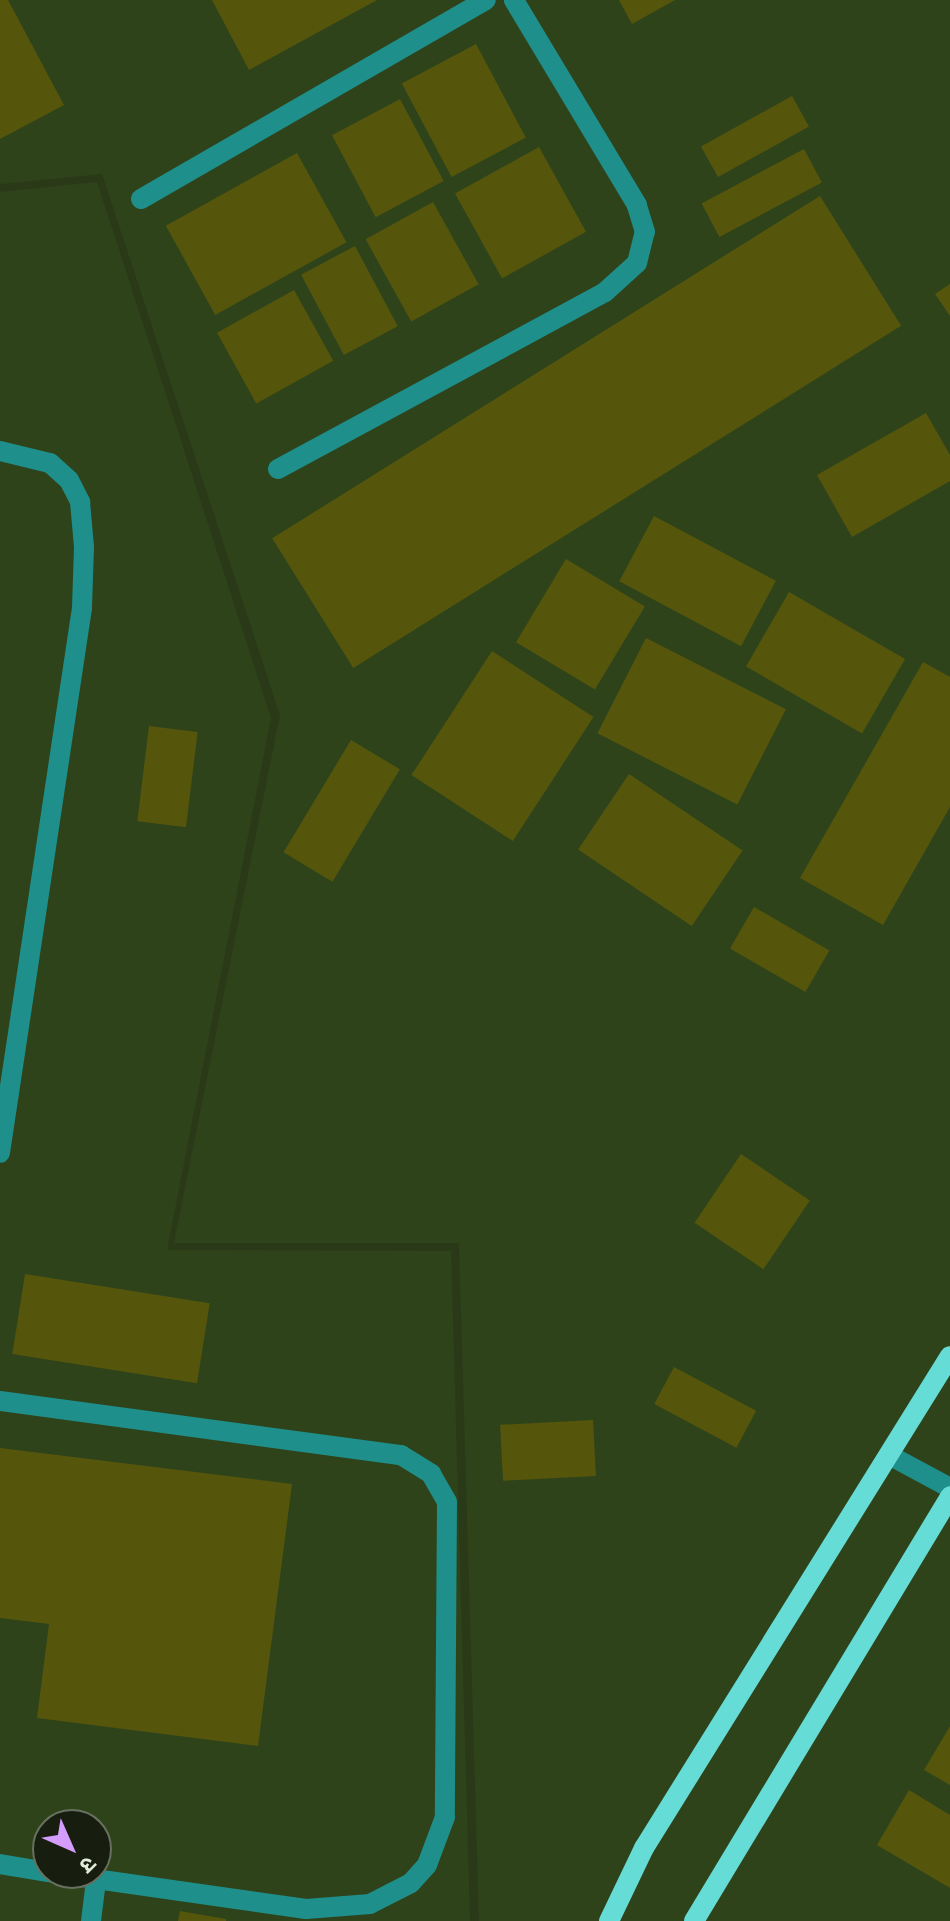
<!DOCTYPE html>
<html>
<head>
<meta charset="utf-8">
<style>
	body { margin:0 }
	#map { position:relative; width:950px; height:1921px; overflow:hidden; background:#2a3a19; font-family:Cabin,"Noto Sans Devanagari",sans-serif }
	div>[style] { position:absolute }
	.built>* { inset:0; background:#2f431b }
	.building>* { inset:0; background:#55560c; transform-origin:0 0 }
	.minor>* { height:20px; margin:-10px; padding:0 10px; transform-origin:10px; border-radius:10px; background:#1e8f8a }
	.major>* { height:20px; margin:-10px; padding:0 10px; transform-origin:10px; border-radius:10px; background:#65dcd5 }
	span { translate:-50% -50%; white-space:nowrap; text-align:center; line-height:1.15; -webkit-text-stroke:7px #171e10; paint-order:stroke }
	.north { position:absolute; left:32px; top:1809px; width:80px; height:80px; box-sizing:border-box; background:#171e10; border:2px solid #687060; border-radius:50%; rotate:135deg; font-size:22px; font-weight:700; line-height:32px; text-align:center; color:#e1ebd8 }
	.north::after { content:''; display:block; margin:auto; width:28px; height:36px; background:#d49cfb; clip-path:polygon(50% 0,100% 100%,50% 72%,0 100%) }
</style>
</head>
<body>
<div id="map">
	<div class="built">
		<div style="clip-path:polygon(0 0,950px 0,950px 1921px,479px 1921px,459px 1243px,174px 1243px,280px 715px,102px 174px,0 184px)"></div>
		<div style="clip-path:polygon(evenodd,97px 182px,271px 718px,167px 1250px,451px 1251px,470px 1921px,0 1921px,0 192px,97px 182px,48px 1825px,96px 1825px,96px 1873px,48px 1873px,48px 1825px)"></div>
	</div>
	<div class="building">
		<div style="clip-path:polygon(0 0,8px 0,64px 105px,0 139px)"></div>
		<div style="clip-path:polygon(212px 0,377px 0,249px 70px)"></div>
		<div style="clip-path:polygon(619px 0,675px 0,632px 24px)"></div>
		<div style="left:476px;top:44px;width:106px;height:84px;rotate:62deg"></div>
		<div style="left:792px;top:96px;width:35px;height:104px;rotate:61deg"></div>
		<div style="left:400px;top:99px;width:93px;height:77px;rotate:62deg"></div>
		<div style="left:539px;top:147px;width:97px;height:96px;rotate:61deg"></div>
		<div style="left:804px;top:149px;width:38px;height:116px;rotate:62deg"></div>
		<div style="left:297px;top:153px;width:102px;height:150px;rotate:61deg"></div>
		<div style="left:820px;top:196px;width:153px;height:646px;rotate:58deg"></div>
		<div style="left:433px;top:202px;width:94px;height:77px;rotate:61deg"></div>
		<div style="left:355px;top:246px;width:91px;height:61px;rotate:62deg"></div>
		<div style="clip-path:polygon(950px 284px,950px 316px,935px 294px)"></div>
		<div style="left:294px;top:290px;width:81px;height:88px;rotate:61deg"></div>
		<div style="clip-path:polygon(926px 413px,950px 455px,950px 481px,852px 537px,817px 475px)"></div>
		<div style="left:654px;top:516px;width:138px;height:74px;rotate:28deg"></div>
		<div style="left:566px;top:559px;width:92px;height:97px;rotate:31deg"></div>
		<div style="left:789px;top:592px;width:134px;height:86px;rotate:30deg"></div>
		<div style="left:646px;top:638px;width:157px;height:107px;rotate:27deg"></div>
		<div style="left:492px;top:651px;width:121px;height:148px;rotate:33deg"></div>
		<div style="clip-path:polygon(923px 662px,950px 677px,950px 807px,883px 925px,800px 878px)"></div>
		<div style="left:149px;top:726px;width:49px;height:96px;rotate:7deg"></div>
		<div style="left:351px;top:740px;width:57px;height:131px;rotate:31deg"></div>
		<div style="left:629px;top:774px;width:137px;height:91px;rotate:34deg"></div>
		<div style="left:754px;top:907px;width:87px;height:48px;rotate:30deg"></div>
		<div style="left:741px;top:1154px;width:83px;height:83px;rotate:34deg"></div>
		<div style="left:25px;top:1274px;width:187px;height:81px;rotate:9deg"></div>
		<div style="left:674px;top:1367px;width:93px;height:42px;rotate:28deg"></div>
		<div style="left:593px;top:1420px;width:56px;height:93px;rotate:87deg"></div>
		<div style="clip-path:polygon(0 1448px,292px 1484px,258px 1746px,37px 1718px,49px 1624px,0 1618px)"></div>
		<div style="clip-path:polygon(950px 1726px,950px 1785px,924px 1770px)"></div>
		<div style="clip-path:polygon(909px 1790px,950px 1815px,950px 1888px,877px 1845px)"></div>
		<div style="clip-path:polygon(180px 1911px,226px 1919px,226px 1921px,178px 1921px)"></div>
	</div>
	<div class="minor">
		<div style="left:141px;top:199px;width:398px;rotate:-30deg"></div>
		<div style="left:0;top:451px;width:51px;rotate:13.5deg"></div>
		<div style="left:50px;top:463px;width:25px;rotate:42deg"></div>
		<div style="left:69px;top:480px;width:25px;rotate:63deg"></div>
		<div style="left:80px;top:502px;width:45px;rotate:84.9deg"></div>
		<div style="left:84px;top:547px;width:61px;rotate:91.9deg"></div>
		<div style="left:82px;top:608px;width:551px;rotate:98.56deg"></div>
		<div style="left:278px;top:469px;width:372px;rotate:-28.4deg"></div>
		<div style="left:605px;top:292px;width:43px;rotate:-42.2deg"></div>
		<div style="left:637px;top:263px;width:32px;rotate:-76deg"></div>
		<div style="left:645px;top:232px;width:28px;rotate:-107deg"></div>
		<div style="left:637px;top:205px;width:239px;rotate:-121deg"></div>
		<div style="left:0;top:1401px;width:405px;rotate:7.7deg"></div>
		<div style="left:401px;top:1455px;width:36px;rotate:32deg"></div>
		<div style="left:431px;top:1474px;width:32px;rotate:60deg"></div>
		<div style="left:447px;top:1502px;width:315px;rotate:90.4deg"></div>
		<div style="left:445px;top:1817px;width:51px;rotate:110.6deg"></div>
		<div style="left:427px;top:1865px;width:24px;rotate:132deg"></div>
		<div style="left:411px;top:1883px;width:46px;rotate:152.9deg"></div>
		<div style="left:370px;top:1904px;width:64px;rotate:175.5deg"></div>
		<div style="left:306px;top:1909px;width:256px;rotate:-171.9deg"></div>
		<div style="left:889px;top:1455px;width:69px;rotate:28.4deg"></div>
		<div style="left:0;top:1864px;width:49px;rotate:9.5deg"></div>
		<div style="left:91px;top:1921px;width:40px;rotate:-82.9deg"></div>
	</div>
	<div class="major">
		<div style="left:609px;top:1921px;width:81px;rotate:-64.4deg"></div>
		<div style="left:644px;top:1848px;width:579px;rotate:-58.12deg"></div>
		<div style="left:694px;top:1921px;width:496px;rotate:-58.9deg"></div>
	</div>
	<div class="north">उ</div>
</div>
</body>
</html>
